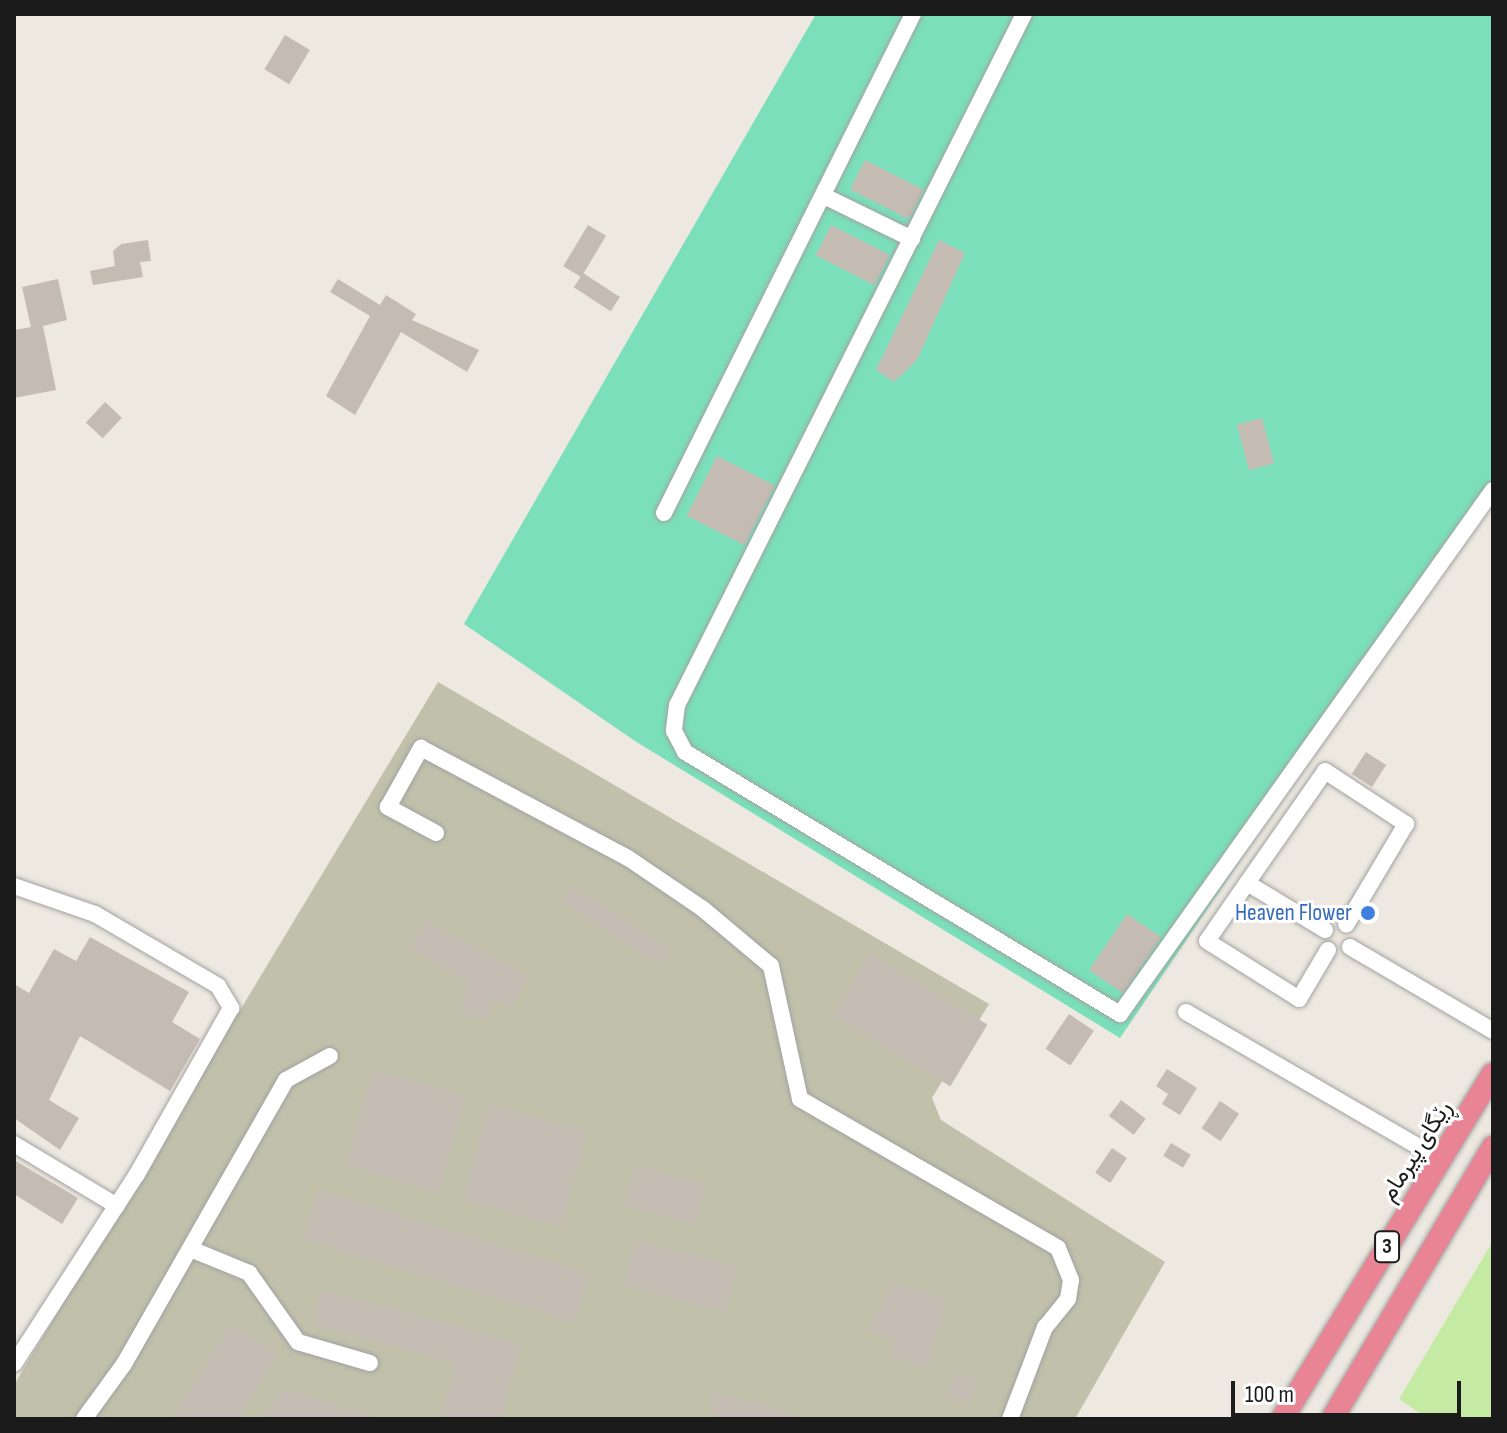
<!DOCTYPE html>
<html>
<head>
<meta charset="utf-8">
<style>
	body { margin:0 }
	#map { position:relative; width:1507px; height:1433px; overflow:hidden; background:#ede9e0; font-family:"Sofia Sans Condensed",Vazirmatn,sans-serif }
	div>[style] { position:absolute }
	.construction>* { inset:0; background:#c1c1ab }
	.grass>* { inset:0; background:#c4eaa3 }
	.pitch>* { inset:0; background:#7adfba }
	.building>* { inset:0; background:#c4bbb3; transform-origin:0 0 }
	.roads { filter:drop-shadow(0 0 2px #a2a2a2) drop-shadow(0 0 2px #a2a2a2) }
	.minor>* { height:16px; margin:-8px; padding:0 8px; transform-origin:8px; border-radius:8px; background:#fff }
	.highway>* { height:22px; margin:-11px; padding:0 11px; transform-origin:11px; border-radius:11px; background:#e88494 }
	.dots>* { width:22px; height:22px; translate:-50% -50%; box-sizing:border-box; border:4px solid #fff; border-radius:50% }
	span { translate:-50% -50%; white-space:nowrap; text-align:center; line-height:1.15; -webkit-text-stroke:6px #fff; paint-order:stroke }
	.shield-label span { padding:2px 6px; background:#fff; border:2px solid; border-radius:6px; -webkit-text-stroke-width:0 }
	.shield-label { font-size:22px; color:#1b1b1b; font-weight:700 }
	.shop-label { font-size:24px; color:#366cbe }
	.right { translate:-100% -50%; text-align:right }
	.street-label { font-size:24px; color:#1b1b1b }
	.frame { position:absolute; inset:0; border:16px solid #1b1b1b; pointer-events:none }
	.scale { position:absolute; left:1231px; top:1381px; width:230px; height:36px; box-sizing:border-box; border:4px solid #1b1b1b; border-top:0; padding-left:10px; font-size:24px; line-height:28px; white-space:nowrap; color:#1b1b1b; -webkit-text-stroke:6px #fff; paint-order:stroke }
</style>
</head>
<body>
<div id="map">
	<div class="construction">
		<div style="clip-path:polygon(438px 682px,989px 1004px,932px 1098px,941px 1120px,1165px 1262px,1075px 1419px,14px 1419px,14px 1385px,23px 1370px)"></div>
	</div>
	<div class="grass">
		<div style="clip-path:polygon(1493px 1241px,1493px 1419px,1428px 1419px,1399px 1399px)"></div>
	</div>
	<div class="pitch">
		<div style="clip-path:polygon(816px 14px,1493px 14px,1493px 487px,1120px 1038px,635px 741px,464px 624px)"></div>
	</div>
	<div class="building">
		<div style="left:285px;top:35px;width:29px;height:40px;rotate:31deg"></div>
		<div style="left:865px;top:160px;width:66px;height:33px;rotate:27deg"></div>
		<div style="left:588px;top:225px;width:21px;height:48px;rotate:31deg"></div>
		<div style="left:831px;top:225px;width:66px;height:34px;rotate:27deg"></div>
		<div style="clip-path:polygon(148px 240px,151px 261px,140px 262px,143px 277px,93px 285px,90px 271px,115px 266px,113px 251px,121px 244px)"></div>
		<div style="clip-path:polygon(939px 240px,965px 253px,917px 360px,894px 382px,876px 370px)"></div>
		<div style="left:583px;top:273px;width:44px;height:17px;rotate:33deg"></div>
		<div style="clip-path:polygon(58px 279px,67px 320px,43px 326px,56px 390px,14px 398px,14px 330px,31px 327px,22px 287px)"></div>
		<div style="clip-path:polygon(338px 279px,380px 305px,386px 295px,416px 314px,412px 320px,479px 350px,467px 372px,401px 332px,355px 415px,326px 396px,370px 316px,330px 292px)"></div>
		<div style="left:105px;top:402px;width:23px;height:28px;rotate:43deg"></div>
		<div style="left:1262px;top:418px;width:47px;height:26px;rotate:75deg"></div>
		<div style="left:717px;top:456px;width:65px;height:67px;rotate:27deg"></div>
		<div style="left:1366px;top:752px;width:24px;height:26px;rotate:33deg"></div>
		<div style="left:571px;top:886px;width:118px;height:19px;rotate:32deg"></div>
		<div style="left:1127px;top:914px;width:41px;height:68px;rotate:34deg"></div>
		<div style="clip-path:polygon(426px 921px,529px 976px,510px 1007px,494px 999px,488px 1019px,460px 1012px,468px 983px,409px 947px)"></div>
		<div style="clip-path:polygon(90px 937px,189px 992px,172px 1022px,200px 1039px,170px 1091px,80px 1036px,49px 1100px,79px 1118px,60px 1150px,14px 1118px,14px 984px,29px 993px,54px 949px,76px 961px)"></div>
		<div style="left:870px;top:954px;width:137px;height:72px;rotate:31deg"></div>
		<div style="left:1069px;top:1014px;width:30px;height:42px;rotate:34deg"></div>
		<div style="clip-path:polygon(1167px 1069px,1197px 1088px,1180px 1115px,1162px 1104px,1168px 1094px,1156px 1086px)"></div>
		<div style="left:373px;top:1070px;width:97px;height:99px;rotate:16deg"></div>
		<div style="left:1121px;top:1100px;width:31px;height:20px;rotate:37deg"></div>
		<div style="left:1220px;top:1101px;width:23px;height:33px;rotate:34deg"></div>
		<div style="left:489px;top:1105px;width:101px;height:98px;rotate:15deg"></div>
		<div style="left:1171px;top:1143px;width:23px;height:15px;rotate:31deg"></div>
		<div style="left:1112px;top:1148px;width:18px;height:30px;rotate:34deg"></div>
		<div style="clip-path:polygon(14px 1160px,78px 1198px,62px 1224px,14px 1194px)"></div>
		<div style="left:636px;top:1166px;width:73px;height:41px;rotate:15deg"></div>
		<div style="left:318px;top:1190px;width:284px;height:51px;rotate:17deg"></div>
		<div style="left:636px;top:1240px;width:105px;height:46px;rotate:15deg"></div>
		<div style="clip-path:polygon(892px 1283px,947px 1298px,929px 1368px,891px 1357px,896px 1338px,869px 1330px)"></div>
		<div style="clip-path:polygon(322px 1290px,521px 1344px,501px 1419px,441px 1419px,456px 1363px,313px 1324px)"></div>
		<div style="clip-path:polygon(231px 1324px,278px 1353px,238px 1419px,172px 1419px)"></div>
		<div style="left:956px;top:1372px;width:22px;height:27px;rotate:18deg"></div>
		<div style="clip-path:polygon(283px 1389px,372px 1416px,371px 1419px,262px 1419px)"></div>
		<div style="clip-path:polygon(712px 1392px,796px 1415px,795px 1419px,715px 1419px)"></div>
	</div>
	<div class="roads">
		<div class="minor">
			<div style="left:1024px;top:14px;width:773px;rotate:116.66deg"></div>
			<div style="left:677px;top:705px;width:26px;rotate:97deg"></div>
			<div style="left:674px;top:731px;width:24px;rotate:62deg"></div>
			<div style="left:685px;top:752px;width:508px;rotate:31.06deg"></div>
			<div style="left:1120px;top:1014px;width:643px;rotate:-54.56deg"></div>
			<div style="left:824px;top:196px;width:98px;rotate:26deg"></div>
			<div style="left:664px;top:513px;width:558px;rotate:-63.48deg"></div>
			<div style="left:436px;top:833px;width:55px;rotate:-151.6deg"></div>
			<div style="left:388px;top:807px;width:68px;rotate:-60.8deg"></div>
			<div style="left:421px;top:748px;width:234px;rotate:28deg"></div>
			<div style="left:628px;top:858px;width:91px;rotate:34.2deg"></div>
			<div style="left:703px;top:909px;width:89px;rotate:40deg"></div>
			<div style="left:771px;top:966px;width:136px;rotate:77.7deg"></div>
			<div style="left:800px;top:1099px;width:298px;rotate:30deg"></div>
			<div style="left:1058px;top:1248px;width:35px;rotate:68deg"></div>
			<div style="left:1071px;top:1280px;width:19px;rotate:99deg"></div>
			<div style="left:1068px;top:1299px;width:36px;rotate:129deg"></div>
			<div style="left:1045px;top:1327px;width:98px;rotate:110.8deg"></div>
			<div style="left:1247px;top:883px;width:70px;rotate:124.6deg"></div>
			<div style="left:1207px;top:941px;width:109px;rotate:32.2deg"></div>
			<div style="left:1299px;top:999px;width:57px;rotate:-59.4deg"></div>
			<div style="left:14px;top:886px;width:86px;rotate:19.1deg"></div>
			<div style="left:95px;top:914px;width:143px;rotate:30.3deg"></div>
			<div style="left:218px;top:986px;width:26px;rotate:59deg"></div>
			<div style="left:231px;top:1008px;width:191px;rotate:119.5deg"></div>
			<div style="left:137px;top:1174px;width:226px;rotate:122.9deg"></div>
			<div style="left:1325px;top:930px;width:91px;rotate:-148.9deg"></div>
			<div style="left:1247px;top:883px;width:136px;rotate:-55.1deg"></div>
			<div style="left:1325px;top:771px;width:97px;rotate:33.2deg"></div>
			<div style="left:1406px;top:824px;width:117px;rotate:120.7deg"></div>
			<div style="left:1350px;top:947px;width:166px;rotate:30.4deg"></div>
			<div style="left:1186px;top:1012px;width:295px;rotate:30.1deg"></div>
			<div style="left:14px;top:1144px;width:120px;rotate:31deg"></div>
			<div style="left:193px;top:1250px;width:61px;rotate:22.3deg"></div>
			<div style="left:249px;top:1273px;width:85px;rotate:54.6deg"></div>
			<div style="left:298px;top:1342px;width:75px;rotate:16.3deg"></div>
			<div style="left:84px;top:1419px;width:68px;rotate:-54deg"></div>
			<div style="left:124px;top:1364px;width:327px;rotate:-60.3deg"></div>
			<div style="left:286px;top:1080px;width:50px;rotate:-28.6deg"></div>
		</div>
		<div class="highway">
			<div style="left:1282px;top:1419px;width:404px;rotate:-58.6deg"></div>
			<div style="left:1332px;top:1419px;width:316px;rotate:-59.4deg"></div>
		</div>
	</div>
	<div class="dots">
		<div style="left:1368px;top:913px;background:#3f7fe0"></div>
	</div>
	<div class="shield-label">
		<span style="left:1387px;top:1247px">3</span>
	</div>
	<div class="shop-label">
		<span class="right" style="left:1352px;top:913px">Heaven Flower</span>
	</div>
	<div class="street-label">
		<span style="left:1416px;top:1151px;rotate:-58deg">ڕێگای پیرمام</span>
	</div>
	<div class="frame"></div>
	<div class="scale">100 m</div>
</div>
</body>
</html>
